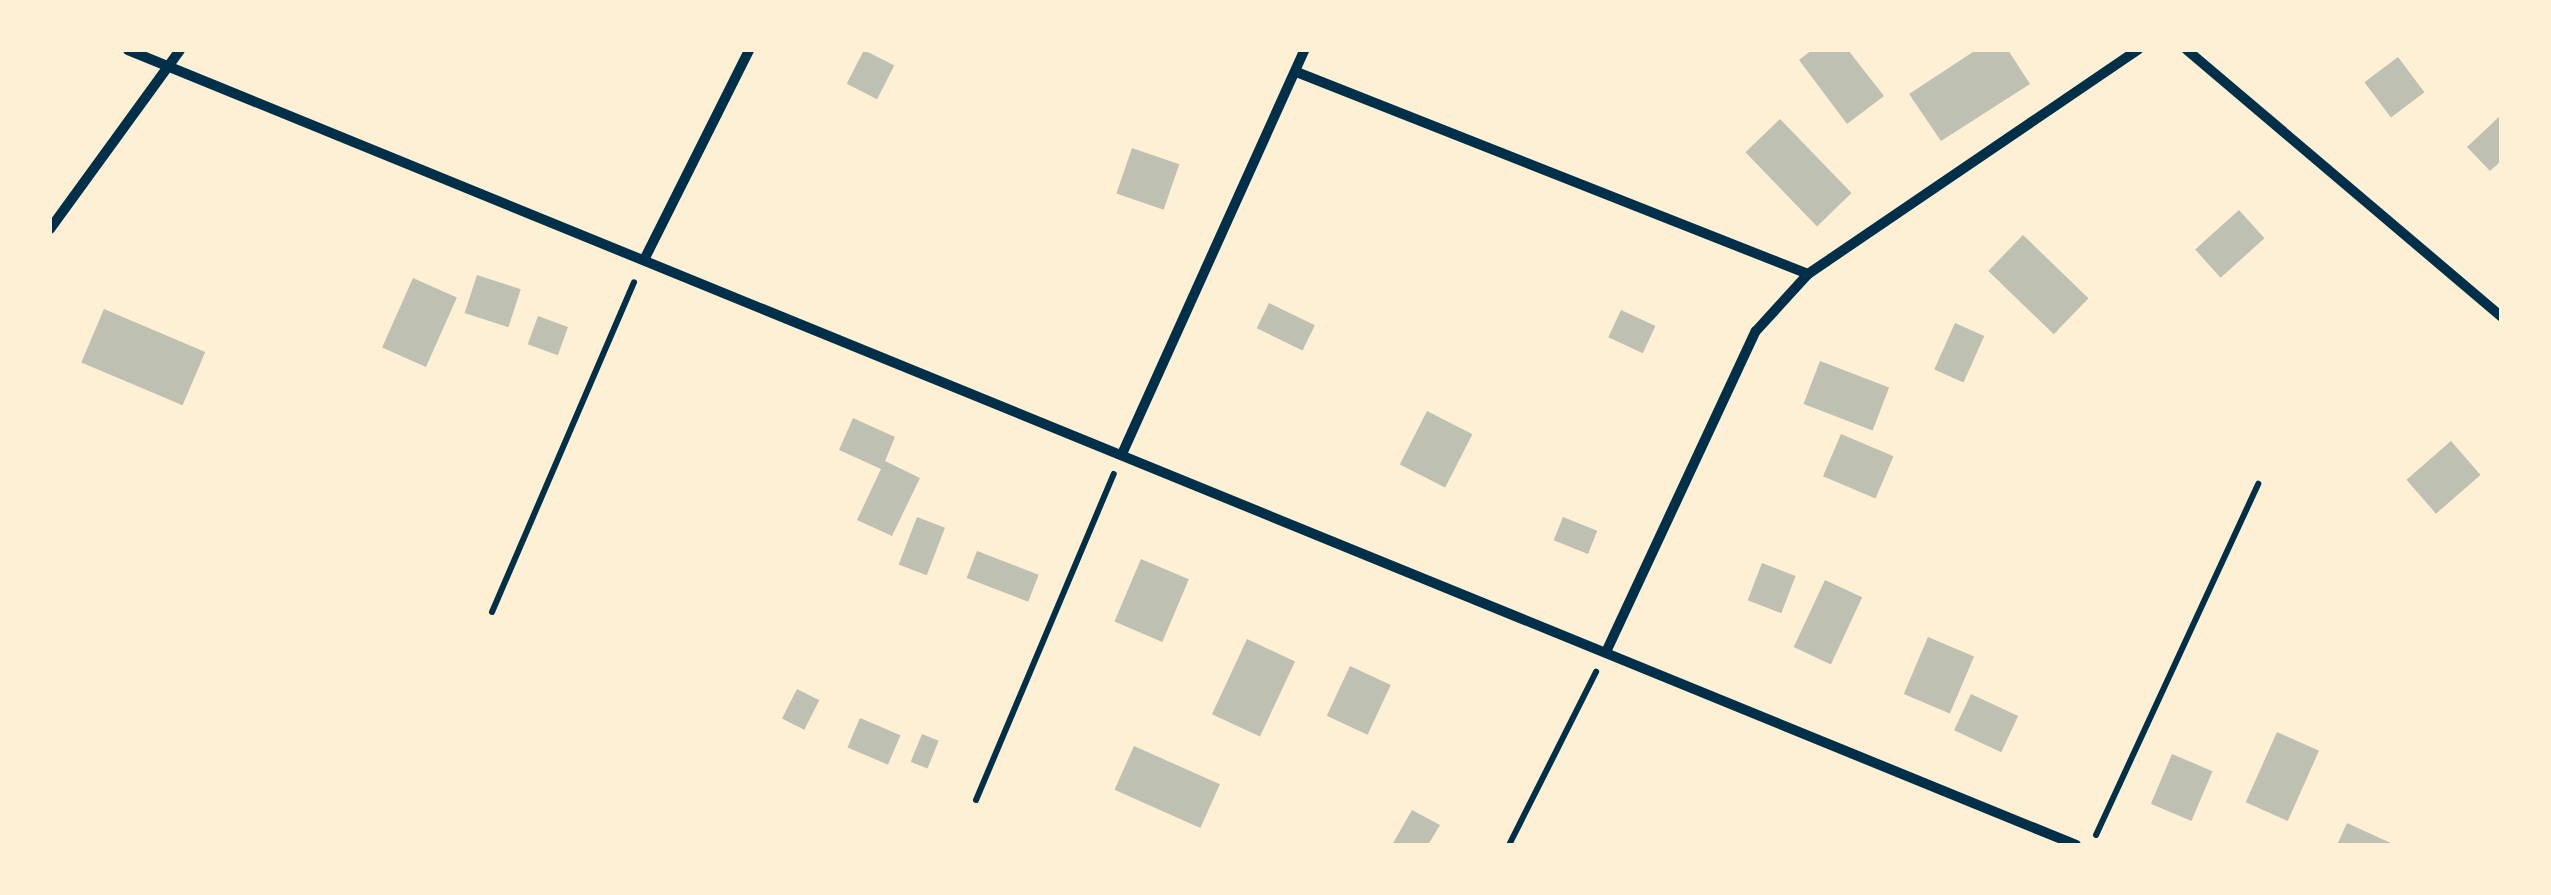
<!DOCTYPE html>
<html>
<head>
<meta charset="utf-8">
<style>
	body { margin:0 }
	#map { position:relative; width:2551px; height:895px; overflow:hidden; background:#fdf0d5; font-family:"Fira Sans",sans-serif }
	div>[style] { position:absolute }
	.building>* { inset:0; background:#bec0b2; transform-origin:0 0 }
	.path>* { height:6px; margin:-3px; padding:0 3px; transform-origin:3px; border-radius:3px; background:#003049 }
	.minor>* { height:10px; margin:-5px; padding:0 5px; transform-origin:5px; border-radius:5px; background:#003049 }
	span { translate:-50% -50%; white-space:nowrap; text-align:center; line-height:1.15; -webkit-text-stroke:10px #fdf0d5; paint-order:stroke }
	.frame { position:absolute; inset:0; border:52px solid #fdf0d5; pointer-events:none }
</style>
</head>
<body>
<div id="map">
	<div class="building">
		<div style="left:864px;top:50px;width:34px;height:38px;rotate:27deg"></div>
		<div style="clip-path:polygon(1812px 50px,1848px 50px,1884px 96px,1847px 124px,1799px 60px)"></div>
		<div style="clip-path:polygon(1976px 50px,2008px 50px,2030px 84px,1941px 141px,1909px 94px)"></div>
		<div style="left:2398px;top:57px;width:44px;height:42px;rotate:53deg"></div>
		<div style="clip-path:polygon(2501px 115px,2501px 161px,2490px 171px,2467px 147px)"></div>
		<div style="left:1780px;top:119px;width:103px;height:48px;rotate:46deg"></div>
		<div style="left:1132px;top:148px;width:50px;height:48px;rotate:19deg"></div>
		<div style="left:2239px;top:210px;width:38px;height:59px;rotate:48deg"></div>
		<div style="left:2023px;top:235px;width:91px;height:50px;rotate:44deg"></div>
		<div style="left:477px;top:275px;width:46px;height:40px;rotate:18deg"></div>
		<div style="left:413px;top:278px;width:48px;height:76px;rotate:24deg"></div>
		<div style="left:1269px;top:303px;width:51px;height:28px;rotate:26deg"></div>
		<div style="left:104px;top:309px;width:110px;height:58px;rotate:23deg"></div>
		<div style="left:1621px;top:310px;width:38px;height:30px;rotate:25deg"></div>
		<div style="left:538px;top:316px;width:32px;height:30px;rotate:20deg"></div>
		<div style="left:1955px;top:323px;width:32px;height:51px;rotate:24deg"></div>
		<div style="left:1820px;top:361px;width:74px;height:46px;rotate:21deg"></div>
		<div style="left:1427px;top:411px;width:51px;height:60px;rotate:27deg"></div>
		<div style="clip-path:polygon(853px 418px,895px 437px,885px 461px,920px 478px,892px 536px,857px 520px,881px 469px,839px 450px)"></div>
		<div style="left:1841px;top:434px;width:57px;height:46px;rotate:23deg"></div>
		<div style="left:2451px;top:441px;width:45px;height:59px;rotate:49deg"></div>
		<div style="left:917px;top:517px;width:30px;height:51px;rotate:21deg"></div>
		<div style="left:1563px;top:517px;width:37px;height:25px;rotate:22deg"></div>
		<div style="left:977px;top:551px;width:66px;height:29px;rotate:21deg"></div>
		<div style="left:1141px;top:559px;width:52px;height:68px;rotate:23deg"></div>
		<div style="left:1762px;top:563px;width:36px;height:40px;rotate:21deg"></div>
		<div style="left:1825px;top:580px;width:41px;height:74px;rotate:25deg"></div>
		<div style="left:1928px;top:637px;width:50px;height:62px;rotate:23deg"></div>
		<div style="left:1247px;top:639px;width:53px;height:83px;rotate:25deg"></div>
		<div style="left:1350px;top:666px;width:45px;height:55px;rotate:25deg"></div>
		<div style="left:797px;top:689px;width:25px;height:33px;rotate:27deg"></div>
		<div style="left:1971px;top:694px;width:52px;height:40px;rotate:25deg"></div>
		<div style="left:860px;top:718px;width:44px;height:32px;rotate:23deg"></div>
		<div style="left:2277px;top:732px;width:46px;height:77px;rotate:24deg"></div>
		<div style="left:922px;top:734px;width:18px;height:30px;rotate:22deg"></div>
		<div style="left:1134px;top:746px;width:94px;height:48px;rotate:24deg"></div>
		<div style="left:2172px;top:754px;width:44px;height:54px;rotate:23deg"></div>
		<div style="clip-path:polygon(1412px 810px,1440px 825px,1428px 845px,1392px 845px)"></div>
		<div style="clip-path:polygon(2347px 823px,2395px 845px,2337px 845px)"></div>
	</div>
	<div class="path">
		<div style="left:492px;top:612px;width:359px;rotate:-66.7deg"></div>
		<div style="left:976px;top:800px;width:354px;rotate:-67.1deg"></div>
		<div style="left:2096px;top:835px;width:387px;rotate:-65.2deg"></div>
		<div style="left:1509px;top:845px;width:194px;rotate:-63.3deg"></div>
	</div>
	<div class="minor">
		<div style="left:128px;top:50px;width:2104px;rotate:22.2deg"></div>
		<div style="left:2187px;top:50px;width:412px;rotate:40.3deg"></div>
		<div style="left:1299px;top:73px;width:547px;rotate:21.55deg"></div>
		<div style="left:50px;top:229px;width:221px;rotate:-54deg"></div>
		<div style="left:645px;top:258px;width:233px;rotate:-63.4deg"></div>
		<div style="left:1122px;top:454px;width:443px;rotate:-65.7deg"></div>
		<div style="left:1606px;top:652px;width:354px;rotate:-65deg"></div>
		<div style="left:1756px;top:331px;width:77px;rotate:-47.6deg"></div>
		<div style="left:1808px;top:274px;width:399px;rotate:-34.2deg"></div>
	</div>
	<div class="frame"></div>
</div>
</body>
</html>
